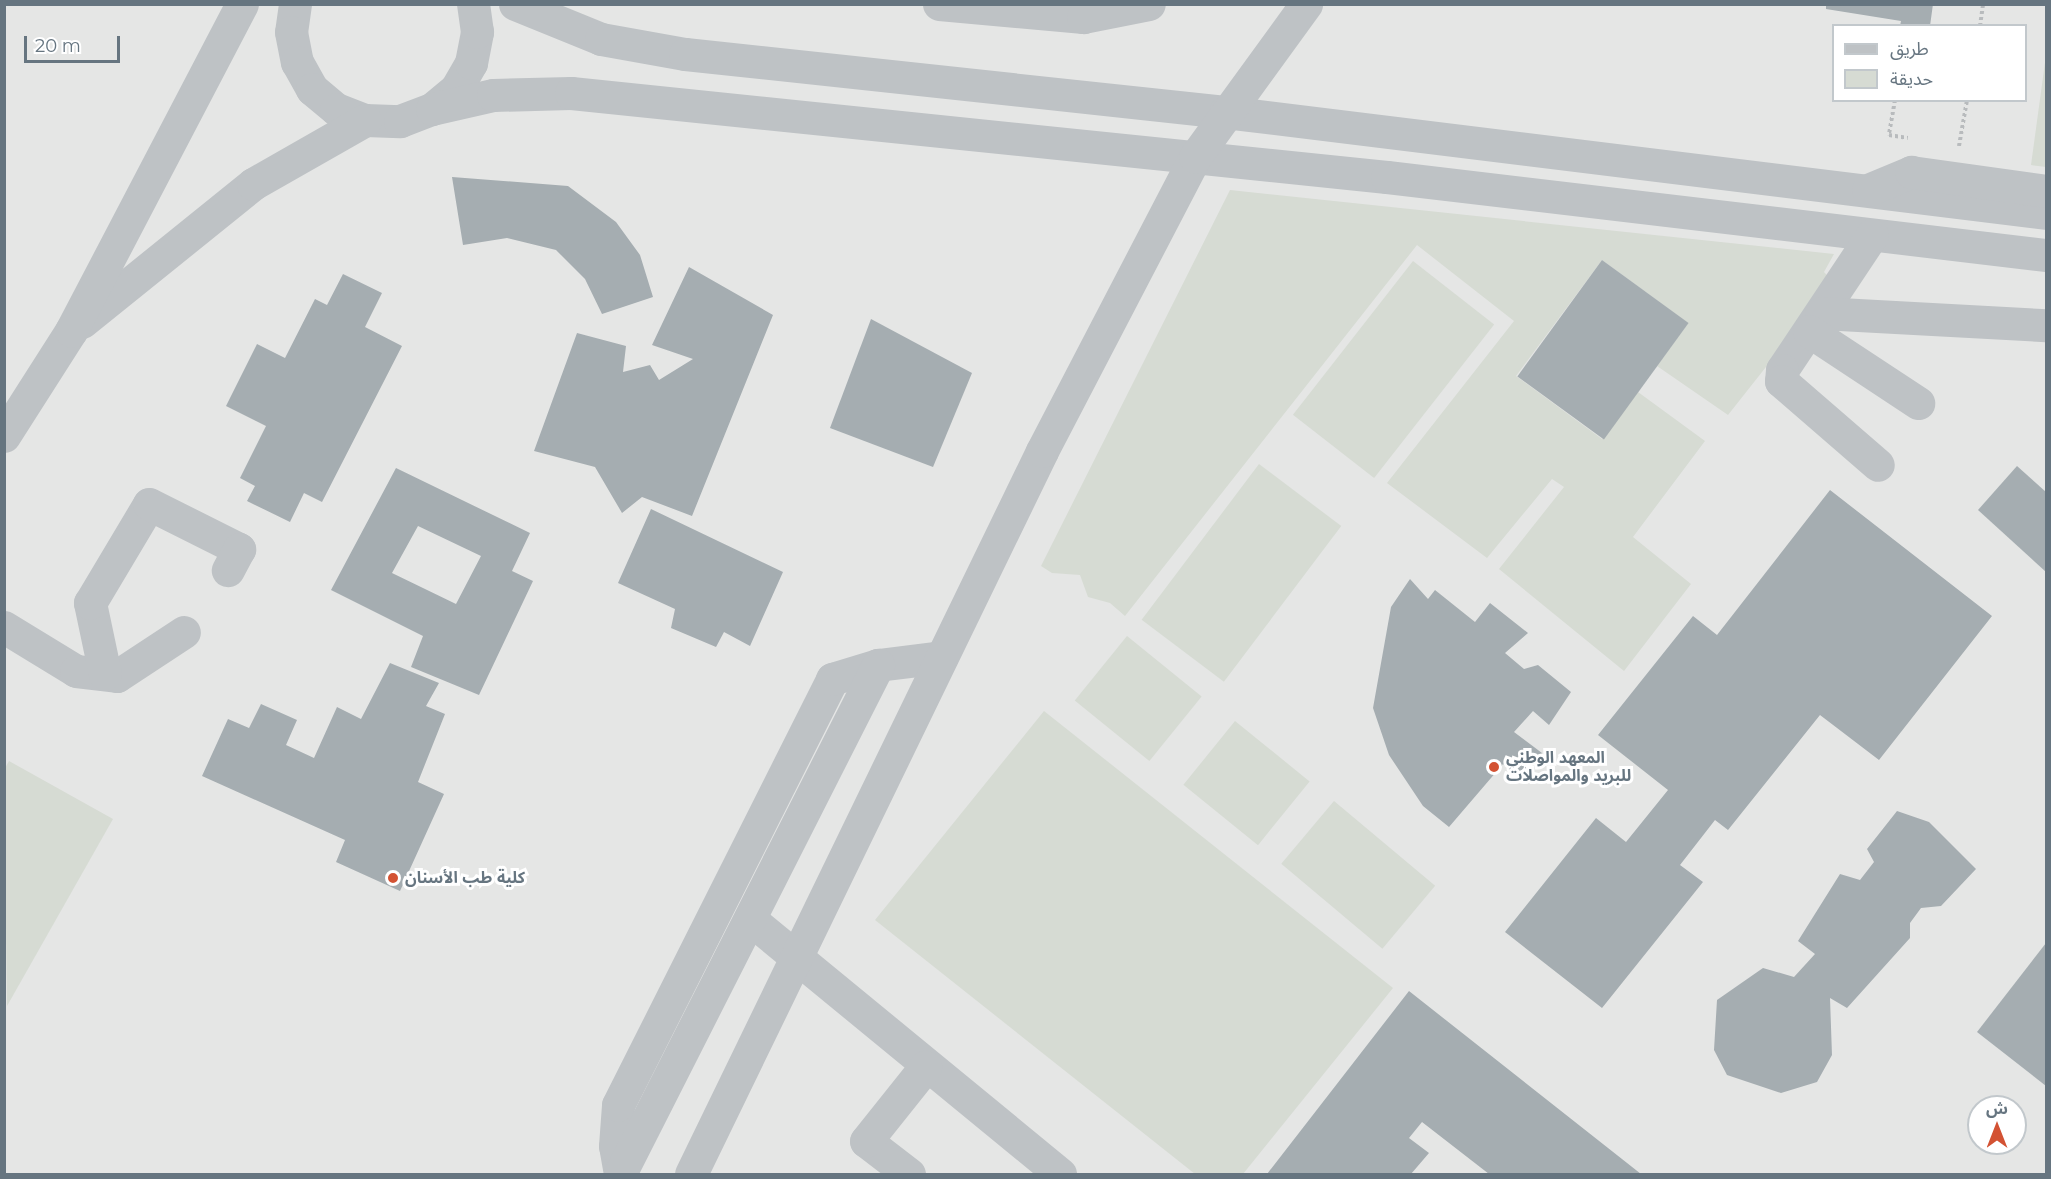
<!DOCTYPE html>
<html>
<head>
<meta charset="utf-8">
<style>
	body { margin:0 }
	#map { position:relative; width:2051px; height:1179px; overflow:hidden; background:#f5f5f1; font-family:Montserrat,"Noto Sans Arabic",sans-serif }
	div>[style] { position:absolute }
	.built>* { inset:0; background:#e5e6e5 }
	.green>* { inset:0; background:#d6dbd3; transform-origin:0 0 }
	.building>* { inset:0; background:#a5adb1; transform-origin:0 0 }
	.path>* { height:4px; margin-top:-2px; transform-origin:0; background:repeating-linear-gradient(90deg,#b8bbbd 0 3px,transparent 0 6px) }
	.minor>* { height:33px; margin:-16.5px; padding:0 16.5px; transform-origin:16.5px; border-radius:16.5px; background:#bec2c5 }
	.dots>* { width:16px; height:16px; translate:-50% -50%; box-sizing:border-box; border:3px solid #fff; border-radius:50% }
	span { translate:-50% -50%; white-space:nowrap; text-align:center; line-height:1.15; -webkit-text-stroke:6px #fff; paint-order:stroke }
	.poi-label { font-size:16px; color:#667580; font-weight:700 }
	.left { translate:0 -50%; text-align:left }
	.frame { position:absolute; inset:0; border:6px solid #667580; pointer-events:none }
	.legend { position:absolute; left:1832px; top:24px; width:195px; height:78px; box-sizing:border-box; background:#fff; border:2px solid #c2c8cc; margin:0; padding:8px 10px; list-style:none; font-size:18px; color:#667580 }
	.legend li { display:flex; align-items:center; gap:12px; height:30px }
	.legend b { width:30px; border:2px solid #c2c8cc }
	.north { position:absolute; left:1967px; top:1095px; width:60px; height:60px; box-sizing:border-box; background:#fff; border:2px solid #c2c8cc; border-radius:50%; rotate:0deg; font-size:16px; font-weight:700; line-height:24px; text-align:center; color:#667580 }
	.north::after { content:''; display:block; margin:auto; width:21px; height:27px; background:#d35233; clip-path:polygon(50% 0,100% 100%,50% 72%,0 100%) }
	.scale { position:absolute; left:24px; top:36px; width:96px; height:27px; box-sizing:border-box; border:3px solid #667580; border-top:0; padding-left:8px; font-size:18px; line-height:21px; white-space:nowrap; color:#667580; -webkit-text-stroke:4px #fff; paint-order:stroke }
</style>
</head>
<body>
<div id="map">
	<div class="built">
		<div style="clip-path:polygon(evenodd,5px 5px,2046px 5px,2046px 1174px,5px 1174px,5px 5px,1834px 26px,2026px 26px,2026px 100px,1834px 100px,1834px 26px,5px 5px,1979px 1107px,2015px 1107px,2015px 1143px,1979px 1143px,1979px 1107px)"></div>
	</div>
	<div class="green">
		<div style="clip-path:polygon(2046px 55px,2046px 167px,2031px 165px)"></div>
		<div style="clip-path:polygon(1230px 190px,1834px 254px,1824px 272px,1833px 282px,1728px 415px,1657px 366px,1688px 323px,1602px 260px,1516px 376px,1602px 439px,1638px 392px,1705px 441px,1633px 537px,1691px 584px,1624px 671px,1499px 569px,1564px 487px,1552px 479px,1487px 558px,1387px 483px,1514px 321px,1417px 245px,1125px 616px,1110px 603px,1088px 597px,1080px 575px,1052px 573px,1041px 566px)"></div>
		<div style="left:1413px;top:261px;width:103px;height:195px;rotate:38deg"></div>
		<div style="left:1259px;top:464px;width:103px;height:195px;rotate:37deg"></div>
		<div style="left:1127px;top:636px;width:96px;height:83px;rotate:39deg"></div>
		<div style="clip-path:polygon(1044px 711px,1393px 988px,1243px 1174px,1195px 1174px,875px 920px)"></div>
		<div style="left:1235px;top:721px;width:96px;height:82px;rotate:39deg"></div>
		<div style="clip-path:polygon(9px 761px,113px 819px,7px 1006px,4px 770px)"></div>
		<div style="left:1334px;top:801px;width:132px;height:82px;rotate:40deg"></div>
	</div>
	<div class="building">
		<div style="clip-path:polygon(1826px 4px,1933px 4px,1930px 26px,1900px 26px,1901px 21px,1826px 9px)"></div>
		<div style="clip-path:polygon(452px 177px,568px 186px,616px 222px,640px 255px,653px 297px,602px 314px,585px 279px,556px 250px,507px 238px,463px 245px)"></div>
		<div style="left:1602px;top:260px;width:107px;height:144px;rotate:36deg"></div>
		<div style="clip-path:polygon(689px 267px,773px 315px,692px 516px,642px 497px,622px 513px,595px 467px,534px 451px,577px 333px,626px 346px,623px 372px,650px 365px,659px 380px,693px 359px,652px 345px)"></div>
		<div style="clip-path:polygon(343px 274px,382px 293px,365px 327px,402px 346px,322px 502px,304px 493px,290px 522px,247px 501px,255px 486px,240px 478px,266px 426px,226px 406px,257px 344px,285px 358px,315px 299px,327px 305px)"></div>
		<div style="clip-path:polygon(871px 319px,972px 373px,933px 467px,830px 428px)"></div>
		<div style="clip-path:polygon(2017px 466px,2046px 492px,2046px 572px,1978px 510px)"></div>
		<div style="clip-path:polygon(evenodd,396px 468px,530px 533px,512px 571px,533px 581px,479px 695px,411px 667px,423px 636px,331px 590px,396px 468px,418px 526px,481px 556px,456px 604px,392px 573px,418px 526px)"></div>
		<div style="clip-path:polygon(1830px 490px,1992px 616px,1879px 760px,1820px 715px,1728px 830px,1715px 820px,1680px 865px,1703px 882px,1602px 1008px,1505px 932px,1596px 818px,1626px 842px,1668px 790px,1598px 735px,1693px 616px,1717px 635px)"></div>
		<div style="clip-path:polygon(651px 509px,783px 572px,750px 646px,724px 632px,716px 647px,671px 628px,675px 609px,618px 583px)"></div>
		<div style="clip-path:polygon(1410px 579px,1428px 599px,1435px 590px,1475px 622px,1490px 603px,1528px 633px,1505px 653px,1524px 669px,1538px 665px,1571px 692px,1549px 725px,1533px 711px,1514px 732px,1542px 753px,1521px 780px,1503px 764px,1449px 827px,1423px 806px,1389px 755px,1373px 708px,1391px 607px)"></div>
		<div style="clip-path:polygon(390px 663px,439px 683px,426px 706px,445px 714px,418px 782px,444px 794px,400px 891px,336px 862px,345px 840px,202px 776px,228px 719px,249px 728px,261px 704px,297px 720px,286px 745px,314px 758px,337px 707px,361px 719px)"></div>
		<div style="clip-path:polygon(1897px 811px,1929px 822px,1976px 869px,1941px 906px,1921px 908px,1910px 923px,1910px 938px,1847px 1008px,1830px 998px,1832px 1055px,1817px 1082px,1781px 1093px,1727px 1075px,1714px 1050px,1717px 1000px,1763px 968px,1794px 977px,1815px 954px,1798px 941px,1840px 874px,1860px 880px,1874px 862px,1867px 849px)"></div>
		<div style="clip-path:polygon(2046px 943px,2046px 1086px,1977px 1032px)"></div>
		<div style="clip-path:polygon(1409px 991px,1641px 1174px,1489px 1174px,1422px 1122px,1409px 1138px,1429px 1153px,1411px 1174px,1267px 1174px)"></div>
	</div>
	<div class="path">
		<div style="left:1980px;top:26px;width:21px;rotate:-82deg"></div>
		<div style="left:1895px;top:100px;width:36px;rotate:100deg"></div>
		<div style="left:1889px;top:135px;width:19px;rotate:9deg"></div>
		<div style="left:1959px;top:146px;width:47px;rotate:-80.1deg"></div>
	</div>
	<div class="minor">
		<div style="left:295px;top:4px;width:28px;rotate:98deg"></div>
		<div style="left:291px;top:32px;width:31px;rotate:79deg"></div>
		<div style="left:297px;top:62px;width:31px;rotate:61deg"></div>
		<div style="left:312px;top:89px;width:31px;rotate:40deg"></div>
		<div style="left:336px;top:109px;width:31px;rotate:21deg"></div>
		<div style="left:365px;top:120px;width:35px;rotate:2deg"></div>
		<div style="left:400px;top:121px;width:34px;rotate:-21deg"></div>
		<div style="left:432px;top:109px;width:31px;rotate:-40deg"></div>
		<div style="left:456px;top:89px;width:30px;rotate:-60deg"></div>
		<div style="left:471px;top:63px;width:32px;rotate:-79deg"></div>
		<div style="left:477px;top:32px;width:28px;rotate:-98deg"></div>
		<div style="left:515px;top:4px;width:93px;rotate:22.1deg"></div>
		<div style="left:601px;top:39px;width:85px;rotate:10.1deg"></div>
		<div style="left:685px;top:54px;width:543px;rotate:6.13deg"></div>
		<div style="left:1225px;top:112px;width:827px;rotate:7.01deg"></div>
		<div style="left:939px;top:4px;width:145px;rotate:5.2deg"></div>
		<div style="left:1083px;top:17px;width:67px;rotate:-11.1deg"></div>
		<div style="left:432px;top:109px;width:63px;rotate:-12.9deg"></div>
		<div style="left:493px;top:95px;width:78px;rotate:-1.5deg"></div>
		<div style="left:571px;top:93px;width:820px;rotate:5.88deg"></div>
		<div style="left:1387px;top:177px;width:664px;rotate:6.75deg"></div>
		<div style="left:1868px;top:190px;width:47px;rotate:-22.7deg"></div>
		<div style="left:1911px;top:172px;width:136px;rotate:8deg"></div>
		<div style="left:1872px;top:235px;width:162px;rotate:123.7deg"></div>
		<div style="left:1782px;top:370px;width:11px;rotate:95deg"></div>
		<div style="left:1781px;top:381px;width:128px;rotate:40.9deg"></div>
		<div style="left:1821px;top:313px;width:225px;rotate:3.1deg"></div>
		<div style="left:82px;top:322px;width:220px;rotate:-38.9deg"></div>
		<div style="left:253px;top:184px;width:129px;rotate:-29.7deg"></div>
		<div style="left:1809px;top:331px;width:131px;rotate:33.4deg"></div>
		<div style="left:4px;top:436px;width:125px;rotate:-57.5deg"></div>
		<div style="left:71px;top:331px;width:369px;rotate:-62.4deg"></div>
		<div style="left:4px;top:627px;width:84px;rotate:31.4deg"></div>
		<div style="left:76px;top:671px;width:41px;rotate:7deg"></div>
		<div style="left:117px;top:676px;width:80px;rotate:-33.3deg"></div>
		<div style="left:105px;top:674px;width:73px;rotate:-101.9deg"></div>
		<div style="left:90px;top:603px;width:115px;rotate:-59.2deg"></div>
		<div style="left:149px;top:504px;width:101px;rotate:26.6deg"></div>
		<div style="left:239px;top:549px;width:24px;rotate:118deg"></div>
		<div style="left:751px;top:920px;width:400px;rotate:39.4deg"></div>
		<div style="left:620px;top:1174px;width:28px;rotate:-100deg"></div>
		<div style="left:615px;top:1146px;width:41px;rotate:-85.8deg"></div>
		<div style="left:618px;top:1105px;width:477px;rotate:-63.3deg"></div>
		<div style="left:832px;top:679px;width:48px;rotate:-16.9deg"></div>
		<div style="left:878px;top:665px;width:64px;rotate:-7.1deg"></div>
		<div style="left:620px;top:1174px;width:571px;rotate:-63.12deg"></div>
		<div style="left:691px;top:1174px;width:804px;rotate:-64.1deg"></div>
		<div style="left:1042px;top:451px;width:331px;rotate:-62.5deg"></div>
		<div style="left:1195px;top:157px;width:189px;rotate:-54deg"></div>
		<div style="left:909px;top:1174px;width:54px;rotate:-142.5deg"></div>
		<div style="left:866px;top:1141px;width:95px;rotate:-51.4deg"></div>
	</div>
	<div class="dots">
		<div style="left:1494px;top:767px;background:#d35233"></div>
		<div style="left:393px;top:878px;background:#d35233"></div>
	</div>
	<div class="poi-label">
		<span class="left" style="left:1506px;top:767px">المعهد الوطني<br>للبريد والمواصلات</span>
		<span class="left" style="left:405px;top:878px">كلية طب الأسنان</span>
	</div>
	<div class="frame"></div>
	<ul class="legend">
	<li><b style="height:8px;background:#bec2c5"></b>طريق</li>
	<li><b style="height:16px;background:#d6dbd3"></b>حديقة</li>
	</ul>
	<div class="north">ش</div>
	<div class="scale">20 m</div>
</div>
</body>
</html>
